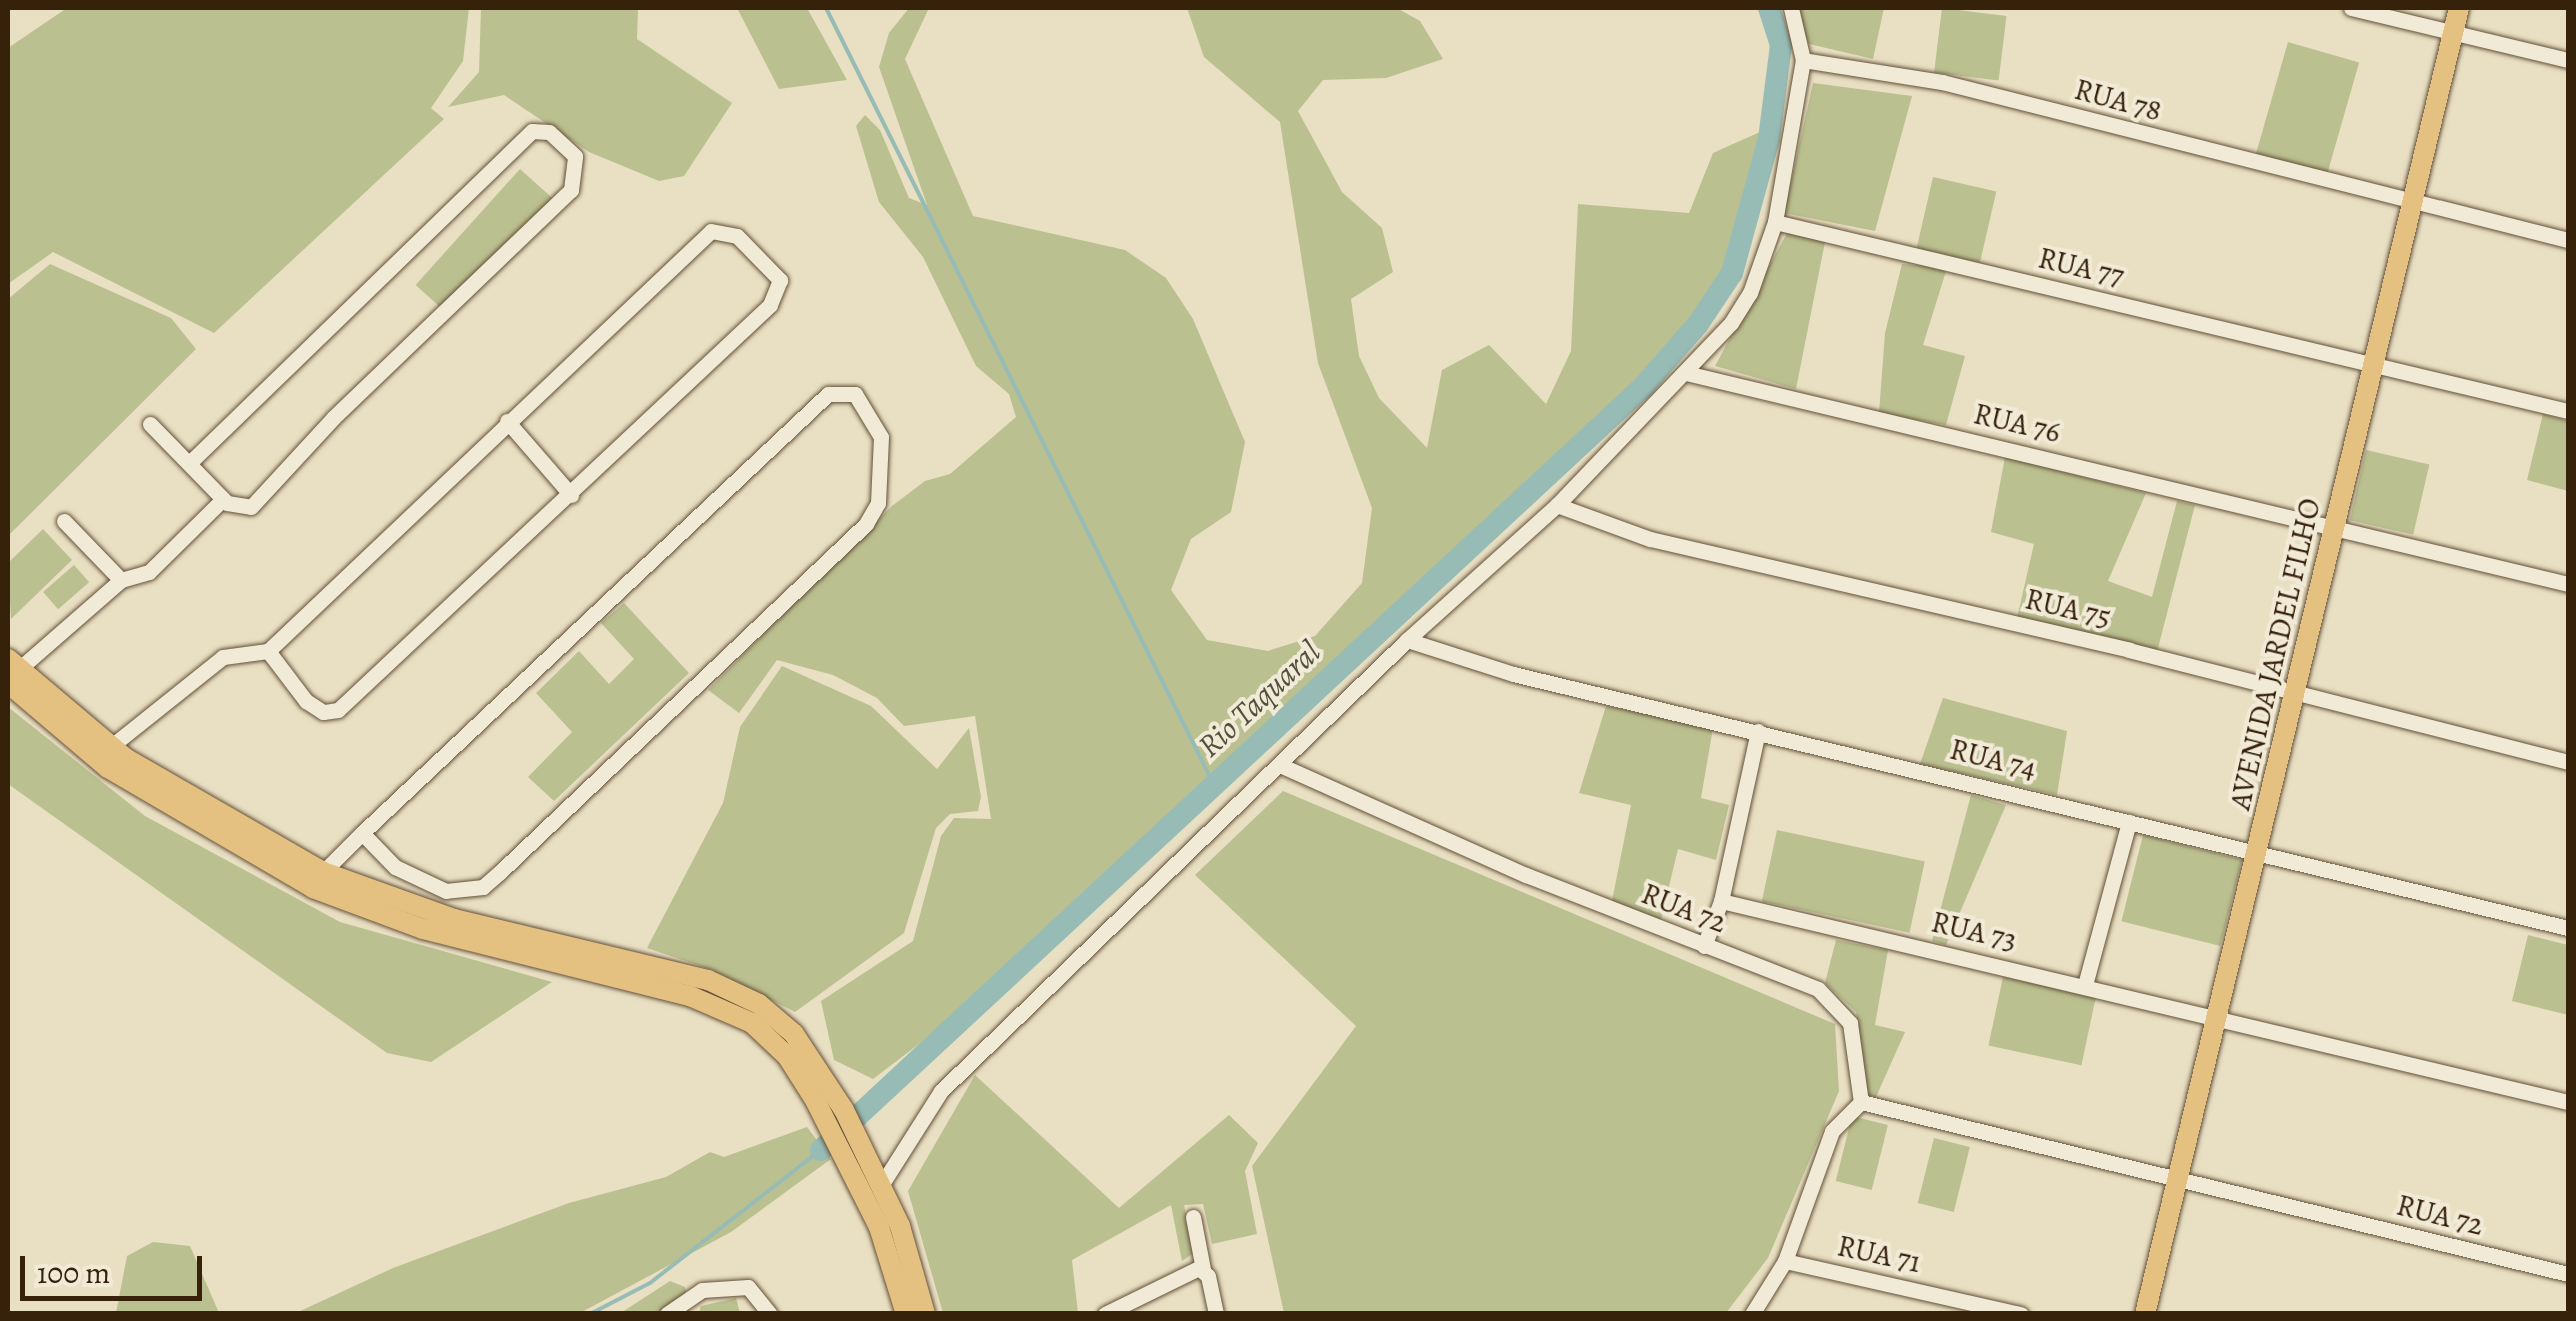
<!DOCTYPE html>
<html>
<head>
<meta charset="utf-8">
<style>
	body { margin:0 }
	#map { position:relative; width:2576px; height:1321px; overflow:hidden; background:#e9dfc2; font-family:Alegreya,serif }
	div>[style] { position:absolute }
	.green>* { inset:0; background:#bbc090; transform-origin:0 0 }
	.stream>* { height:4px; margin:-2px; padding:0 2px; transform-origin:2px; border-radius:2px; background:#97bcb6 }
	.river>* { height:22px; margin:-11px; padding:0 11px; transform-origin:11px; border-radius:11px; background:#97bcb6 }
	.roads { filter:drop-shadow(0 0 2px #635039) drop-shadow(0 0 2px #635039) }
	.minor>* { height:15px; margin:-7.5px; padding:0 7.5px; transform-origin:7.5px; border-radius:7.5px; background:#f1ead7 }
	.major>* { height:20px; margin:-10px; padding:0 10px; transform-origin:10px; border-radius:10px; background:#e4c081 }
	span { translate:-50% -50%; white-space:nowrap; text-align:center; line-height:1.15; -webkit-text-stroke:8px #f1ead7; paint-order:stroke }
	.street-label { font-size:30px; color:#36210b }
	.water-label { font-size:32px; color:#53503e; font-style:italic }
	.frame { position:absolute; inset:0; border:10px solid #36210b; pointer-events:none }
	.scale { position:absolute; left:20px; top:1256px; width:182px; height:45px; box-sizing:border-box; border:5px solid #36210b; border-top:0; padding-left:12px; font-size:30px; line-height:35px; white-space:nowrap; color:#36210b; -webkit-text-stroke:8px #f1ead7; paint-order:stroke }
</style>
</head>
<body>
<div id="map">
	<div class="green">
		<div style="clip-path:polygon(67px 8px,469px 8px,463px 61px,431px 108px,444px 119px,214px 333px,53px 252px,8px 284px,8px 48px)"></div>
		<div style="clip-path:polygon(481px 8px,638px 8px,637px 39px,732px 103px,684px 176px,659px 181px,589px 152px,504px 95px,448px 107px,479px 72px)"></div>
		<div style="clip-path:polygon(737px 8px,807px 8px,847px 80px,779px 89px)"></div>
		<div style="clip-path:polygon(909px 8px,929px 8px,905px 59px,973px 216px,1125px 250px,1166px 278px,1193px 319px,1245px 442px,1231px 512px,1191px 539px,1171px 590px,1207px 640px,1268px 651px,1315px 636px,1362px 583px,1372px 508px,1318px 363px,1280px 122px,1204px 57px,1187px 8px,1397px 8px,1420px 21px,1443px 59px,1386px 78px,1323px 80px,1298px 111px,1342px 192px,1382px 228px,1393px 272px,1351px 299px,1359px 356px,1379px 398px,1427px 448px,1442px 370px,1489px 345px,1546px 404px,1571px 351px,1578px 204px,1689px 213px,1713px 153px,1760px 132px,1725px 270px,1695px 325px,1189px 813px,1081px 899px,982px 996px,873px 1079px,834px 1060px,821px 1001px,913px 941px,941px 836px,954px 818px,991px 819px,975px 716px,904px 726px,877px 698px,833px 675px,777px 660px,739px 713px,708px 690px,892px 506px,925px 481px,950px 474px,1016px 417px,1009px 394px,976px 366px,923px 257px,879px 202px,856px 126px,865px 115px,880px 130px,909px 198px,927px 205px,879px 67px,889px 33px)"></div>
		<div style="clip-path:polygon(1793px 8px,1884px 8px,1873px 59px,1809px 44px)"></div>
		<div style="left:1942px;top:8px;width:65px;height:65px;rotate:7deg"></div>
		<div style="left:2288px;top:42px;width:74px;height:116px;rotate:16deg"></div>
		<div style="clip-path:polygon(1813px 83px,1912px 96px,1875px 231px,1784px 213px)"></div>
		<div style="left:520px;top:169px;width:46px;height:156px;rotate:42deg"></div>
		<div style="left:1933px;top:177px;width:65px;height:73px;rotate:13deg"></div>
		<div style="clip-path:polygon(1787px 233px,1825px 242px,1796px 389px,1715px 366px)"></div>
		<div style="clip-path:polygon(50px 264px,171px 318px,196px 349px,8px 536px,8px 299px)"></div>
		<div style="clip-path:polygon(1902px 264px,1947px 268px,1923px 345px,1965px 356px,1946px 425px,1879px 413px,1885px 333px)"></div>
		<div style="clip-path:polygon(2543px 414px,2568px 421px,2568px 491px,2527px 480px)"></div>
		<div style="left:2366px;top:450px;width:65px;height:72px;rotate:13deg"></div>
		<div style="clip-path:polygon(2005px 457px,2146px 493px,2108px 581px,2152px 597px,2177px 501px,2195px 505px,2157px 652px,2017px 618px,2034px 544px,1991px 532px)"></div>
		<div style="clip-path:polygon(43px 529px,72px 560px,11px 619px,8px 563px)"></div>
		<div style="left:74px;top:565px;width:23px;height:41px;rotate:49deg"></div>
		<div style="clip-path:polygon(624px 603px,689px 673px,554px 801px,528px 777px,572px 732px,536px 693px,579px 651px,609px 684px,634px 659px,601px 623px)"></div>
		<div style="clip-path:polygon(782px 666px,871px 706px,937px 769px,969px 728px,981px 797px,978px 811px,950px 814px,936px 828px,904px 933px,795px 1012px,712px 970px,647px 948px,723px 803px,740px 727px)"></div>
		<div style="clip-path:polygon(1943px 698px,2067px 731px,2057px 795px,1920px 764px)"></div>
		<div style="clip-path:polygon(1606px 706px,1713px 728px,1701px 798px,1729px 805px,1716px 860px,1678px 849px,1660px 924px,1612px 901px,1631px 805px,1579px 793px)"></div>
		<div style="clip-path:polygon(8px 707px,145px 816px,340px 922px,552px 982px,431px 1062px,387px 1053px,8px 784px)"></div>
		<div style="clip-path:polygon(1283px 791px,1835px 1024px,1839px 1091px,1768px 1258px,1726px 1313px,1284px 1313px,1252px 1166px,1356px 1026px,1195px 875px)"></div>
		<div style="clip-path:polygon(1971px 795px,2006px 805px,1946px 945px,1932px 941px)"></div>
		<div style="left:1777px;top:830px;width:151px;height:73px;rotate:12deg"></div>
		<div style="left:2143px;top:835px;width:102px;height:89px;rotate:14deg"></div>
		<div style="clip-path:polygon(2528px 935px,2568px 945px,2568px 1015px,2512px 1001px)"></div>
		<div style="clip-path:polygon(1836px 940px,1888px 950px,1875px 1025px,1905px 1032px,1876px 1097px,1868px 1095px,1856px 1012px,1825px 983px)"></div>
		<div style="left:2003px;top:977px;width:95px;height:70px;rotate:12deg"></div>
		<div style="clip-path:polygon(975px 1075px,1119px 1208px,1229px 1115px,1258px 1143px,1245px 1171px,1257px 1234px,1212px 1244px,1203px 1204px,1184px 1205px,1194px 1253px,1182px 1261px,1171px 1205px,1072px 1260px,1078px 1313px,943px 1313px,908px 1191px)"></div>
		<div style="left:1852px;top:1116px;width:37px;height:67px;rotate:14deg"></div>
		<div style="clip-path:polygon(807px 1127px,831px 1159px,731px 1232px,580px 1313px,296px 1313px,393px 1268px,569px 1203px,666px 1177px,710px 1152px,724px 1157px)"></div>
		<div style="left:1934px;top:1138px;width:37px;height:67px;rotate:14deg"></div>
		<div style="clip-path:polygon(153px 1242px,190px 1246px,219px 1313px,116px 1313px,127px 1256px)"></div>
		<div style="clip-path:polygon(670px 1281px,685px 1287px,690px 1313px,619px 1314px)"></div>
		<div style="clip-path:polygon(736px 1298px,740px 1313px,699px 1313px,701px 1306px)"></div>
	</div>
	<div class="stream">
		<div style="left:826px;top:8px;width:868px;rotate:63.46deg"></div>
		<div style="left:590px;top:1314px;width:68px;rotate:-27.3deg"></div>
		<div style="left:650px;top:1283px;width:217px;rotate:-37.9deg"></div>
	</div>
	<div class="river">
		<div style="left:821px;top:1150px;width:1122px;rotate:-42.87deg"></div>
		<div style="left:1643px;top:387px;width:84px;rotate:-48.9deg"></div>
		<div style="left:1698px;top:324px;width:61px;rotate:-56.3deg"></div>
		<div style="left:1732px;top:273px;width:139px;rotate:-74.6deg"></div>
		<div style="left:1769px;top:139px;width:95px;rotate:-82.7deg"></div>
		<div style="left:1781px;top:45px;width:39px;rotate:-108deg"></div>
	</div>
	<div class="roads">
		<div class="minor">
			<div style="left:2351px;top:8px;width:223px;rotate:13.5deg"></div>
			<div style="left:1803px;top:60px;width:141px;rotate:9deg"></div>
			<div style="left:1942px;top:82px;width:646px;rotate:14.17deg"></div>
			<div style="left:1775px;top:222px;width:815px;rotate:13.41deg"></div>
			<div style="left:1686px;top:373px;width:907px;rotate:13.45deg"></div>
			<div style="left:507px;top:421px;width:98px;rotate:49.1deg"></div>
			<div style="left:150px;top:424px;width:110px;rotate:45.7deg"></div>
			<div style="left:227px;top:503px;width:24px;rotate:9deg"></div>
			<div style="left:251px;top:507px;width:121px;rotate:-47.3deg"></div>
			<div style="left:333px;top:418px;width:330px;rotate:-43.8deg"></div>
			<div style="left:571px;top:190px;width:34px;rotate:-83deg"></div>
			<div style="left:575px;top:156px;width:35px;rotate:-137deg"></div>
			<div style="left:549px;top:132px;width:17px;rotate:-177deg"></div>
			<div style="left:532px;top:131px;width:477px;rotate:135.9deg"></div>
			<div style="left:1557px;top:505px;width:99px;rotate:20.1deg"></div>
			<div style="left:1650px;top:539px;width:492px;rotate:13deg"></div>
			<div style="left:2129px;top:650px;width:453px;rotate:14.3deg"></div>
			<div style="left:64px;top:521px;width:82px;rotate:46deg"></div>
			<div style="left:1407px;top:640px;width:111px;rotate:17.8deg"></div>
			<div style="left:1513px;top:674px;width:1085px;rotate:13.54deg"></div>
			<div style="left:19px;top:669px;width:135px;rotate:-41.1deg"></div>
			<div style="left:121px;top:580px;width:29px;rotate:-16deg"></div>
			<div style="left:149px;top:572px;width:104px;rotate:-44.6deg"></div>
			<div style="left:109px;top:748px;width:146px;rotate:-38.6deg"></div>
			<div style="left:223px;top:657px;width:45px;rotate:-7.6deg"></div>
			<div style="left:268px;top:651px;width:610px;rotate:-43.47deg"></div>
			<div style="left:711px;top:231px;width:26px;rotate:11deg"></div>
			<div style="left:737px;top:236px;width:62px;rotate:45.7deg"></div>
			<div style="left:780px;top:280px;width:27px;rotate:112deg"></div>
			<div style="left:770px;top:305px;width:592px;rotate:136.85deg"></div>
			<div style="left:338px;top:710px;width:15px;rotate:172deg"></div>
			<div style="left:323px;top:712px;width:20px;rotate:-147deg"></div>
			<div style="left:306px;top:701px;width:63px;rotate:-127.2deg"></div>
			<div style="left:1282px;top:766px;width:267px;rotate:24.1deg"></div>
			<div style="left:1526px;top:875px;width:313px;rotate:21.3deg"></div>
			<div style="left:1818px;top:989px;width:47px;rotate:46.7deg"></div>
			<div style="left:1850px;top:1023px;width:80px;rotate:82.1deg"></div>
			<div style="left:323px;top:872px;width:55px;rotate:-45deg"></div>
			<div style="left:362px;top:833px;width:640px;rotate:-43.29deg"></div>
			<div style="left:828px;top:394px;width:27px"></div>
			<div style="left:855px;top:394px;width:50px;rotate:58.8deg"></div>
			<div style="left:881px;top:437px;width:66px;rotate:92.6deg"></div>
			<div style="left:878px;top:503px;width:24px;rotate:120deg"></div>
			<div style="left:866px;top:524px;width:505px;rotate:136.44deg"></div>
			<div style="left:500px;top:872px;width:23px;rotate:139deg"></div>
			<div style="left:483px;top:887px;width:37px;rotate:174deg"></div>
			<div style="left:446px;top:891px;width:56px;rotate:-154.8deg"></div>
			<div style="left:395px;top:867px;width:47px;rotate:-134.1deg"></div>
			<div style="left:1721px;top:901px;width:871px;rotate:13.35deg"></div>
			<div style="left:1704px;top:946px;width:48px;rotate:-69.3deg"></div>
			<div style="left:1721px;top:901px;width:174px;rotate:-77.7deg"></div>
			<div style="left:2085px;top:985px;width:169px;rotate:-74.9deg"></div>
			<div style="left:1861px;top:1102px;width:728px;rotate:13.67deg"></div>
			<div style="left:882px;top:1184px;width:110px;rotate:-57.6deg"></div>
			<div style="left:941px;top:1091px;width:649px;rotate:-44.06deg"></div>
			<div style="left:1407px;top:640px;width:202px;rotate:-42deg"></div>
			<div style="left:1557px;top:505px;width:252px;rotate:-46.3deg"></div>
			<div style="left:1731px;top:323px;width:36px;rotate:-58deg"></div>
			<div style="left:1750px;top:293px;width:75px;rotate:-70.6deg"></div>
			<div style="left:1775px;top:222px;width:164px;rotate:-80.2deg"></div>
			<div style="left:1803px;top:60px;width:53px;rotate:-103deg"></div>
			<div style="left:1193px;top:1217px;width:53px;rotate:79.1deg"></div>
			<div style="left:1785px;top:1261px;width:242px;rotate:12.7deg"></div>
			<div style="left:667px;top:1314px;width:42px;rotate:-34.4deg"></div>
			<div style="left:702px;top:1290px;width:46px;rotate:-3.7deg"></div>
			<div style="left:748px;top:1287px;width:35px;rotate:51deg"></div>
			<div style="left:1105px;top:1314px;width:105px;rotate:-26.1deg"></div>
			<div style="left:1199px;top:1268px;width:12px;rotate:42deg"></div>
			<div style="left:1208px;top:1276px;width:39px;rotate:78deg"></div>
			<div style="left:1752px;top:1314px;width:62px;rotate:-58.1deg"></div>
			<div style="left:1785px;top:1261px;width:138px;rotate:-70.1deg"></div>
			<div style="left:1832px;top:1131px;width:41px;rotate:-45deg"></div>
		</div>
		<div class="major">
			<div style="left:8px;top:659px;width:153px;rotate:40.2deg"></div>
			<div style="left:125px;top:758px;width:228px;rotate:29.9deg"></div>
			<div style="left:323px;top:872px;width:139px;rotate:19.7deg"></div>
			<div style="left:454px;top:919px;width:261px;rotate:13.5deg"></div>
			<div style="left:708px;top:980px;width:56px;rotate:25.2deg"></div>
			<div style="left:759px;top:1004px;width:46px;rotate:40.6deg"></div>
			<div style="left:794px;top:1034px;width:91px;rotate:56.7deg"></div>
			<div style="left:844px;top:1110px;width:129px;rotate:64.2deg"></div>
			<div style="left:900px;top:1226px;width:91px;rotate:74.1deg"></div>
			<div style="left:8px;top:683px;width:131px;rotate:40.4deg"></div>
			<div style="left:108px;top:768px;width:238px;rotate:30.3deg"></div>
			<div style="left:313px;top:888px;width:117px;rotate:20.4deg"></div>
			<div style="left:423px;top:929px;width:275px;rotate:14.1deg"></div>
			<div style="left:690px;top:996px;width:68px;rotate:23.5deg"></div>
			<div style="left:752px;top:1023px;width:48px;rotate:43.3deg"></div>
			<div style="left:787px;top:1056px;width:52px;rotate:57.5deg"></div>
			<div style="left:815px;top:1100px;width:142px;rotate:63.3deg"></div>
			<div style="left:879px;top:1227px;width:91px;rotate:72.8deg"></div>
			<div style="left:2145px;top:1314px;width:1343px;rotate:-76.48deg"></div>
		</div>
	</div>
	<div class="street-label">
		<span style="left:2118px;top:100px;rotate:15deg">RUA 78</span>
		<span style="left:2081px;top:267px;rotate:13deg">RUA 77</span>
		<span style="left:2017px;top:423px;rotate:13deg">RUA 76</span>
		<span style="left:2068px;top:608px;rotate:13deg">RUA 75</span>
		<span style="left:2275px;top:654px;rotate:-77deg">AVENIDA JARDEL FILHO</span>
		<span style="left:1993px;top:759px;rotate:14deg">RUA 74</span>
		<span style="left:1684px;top:908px;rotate:21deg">RUA 72</span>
		<span style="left:1974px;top:931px;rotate:13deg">RUA 73</span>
		<span style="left:2440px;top:1215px;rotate:14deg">RUA 72</span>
		<span style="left:1879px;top:1254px;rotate:12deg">RUA 71</span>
	</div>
	<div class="water-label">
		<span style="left:1259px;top:699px;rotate:-43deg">Rio Taquaral</span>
	</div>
	<div class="frame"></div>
	<div class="scale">100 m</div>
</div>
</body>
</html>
